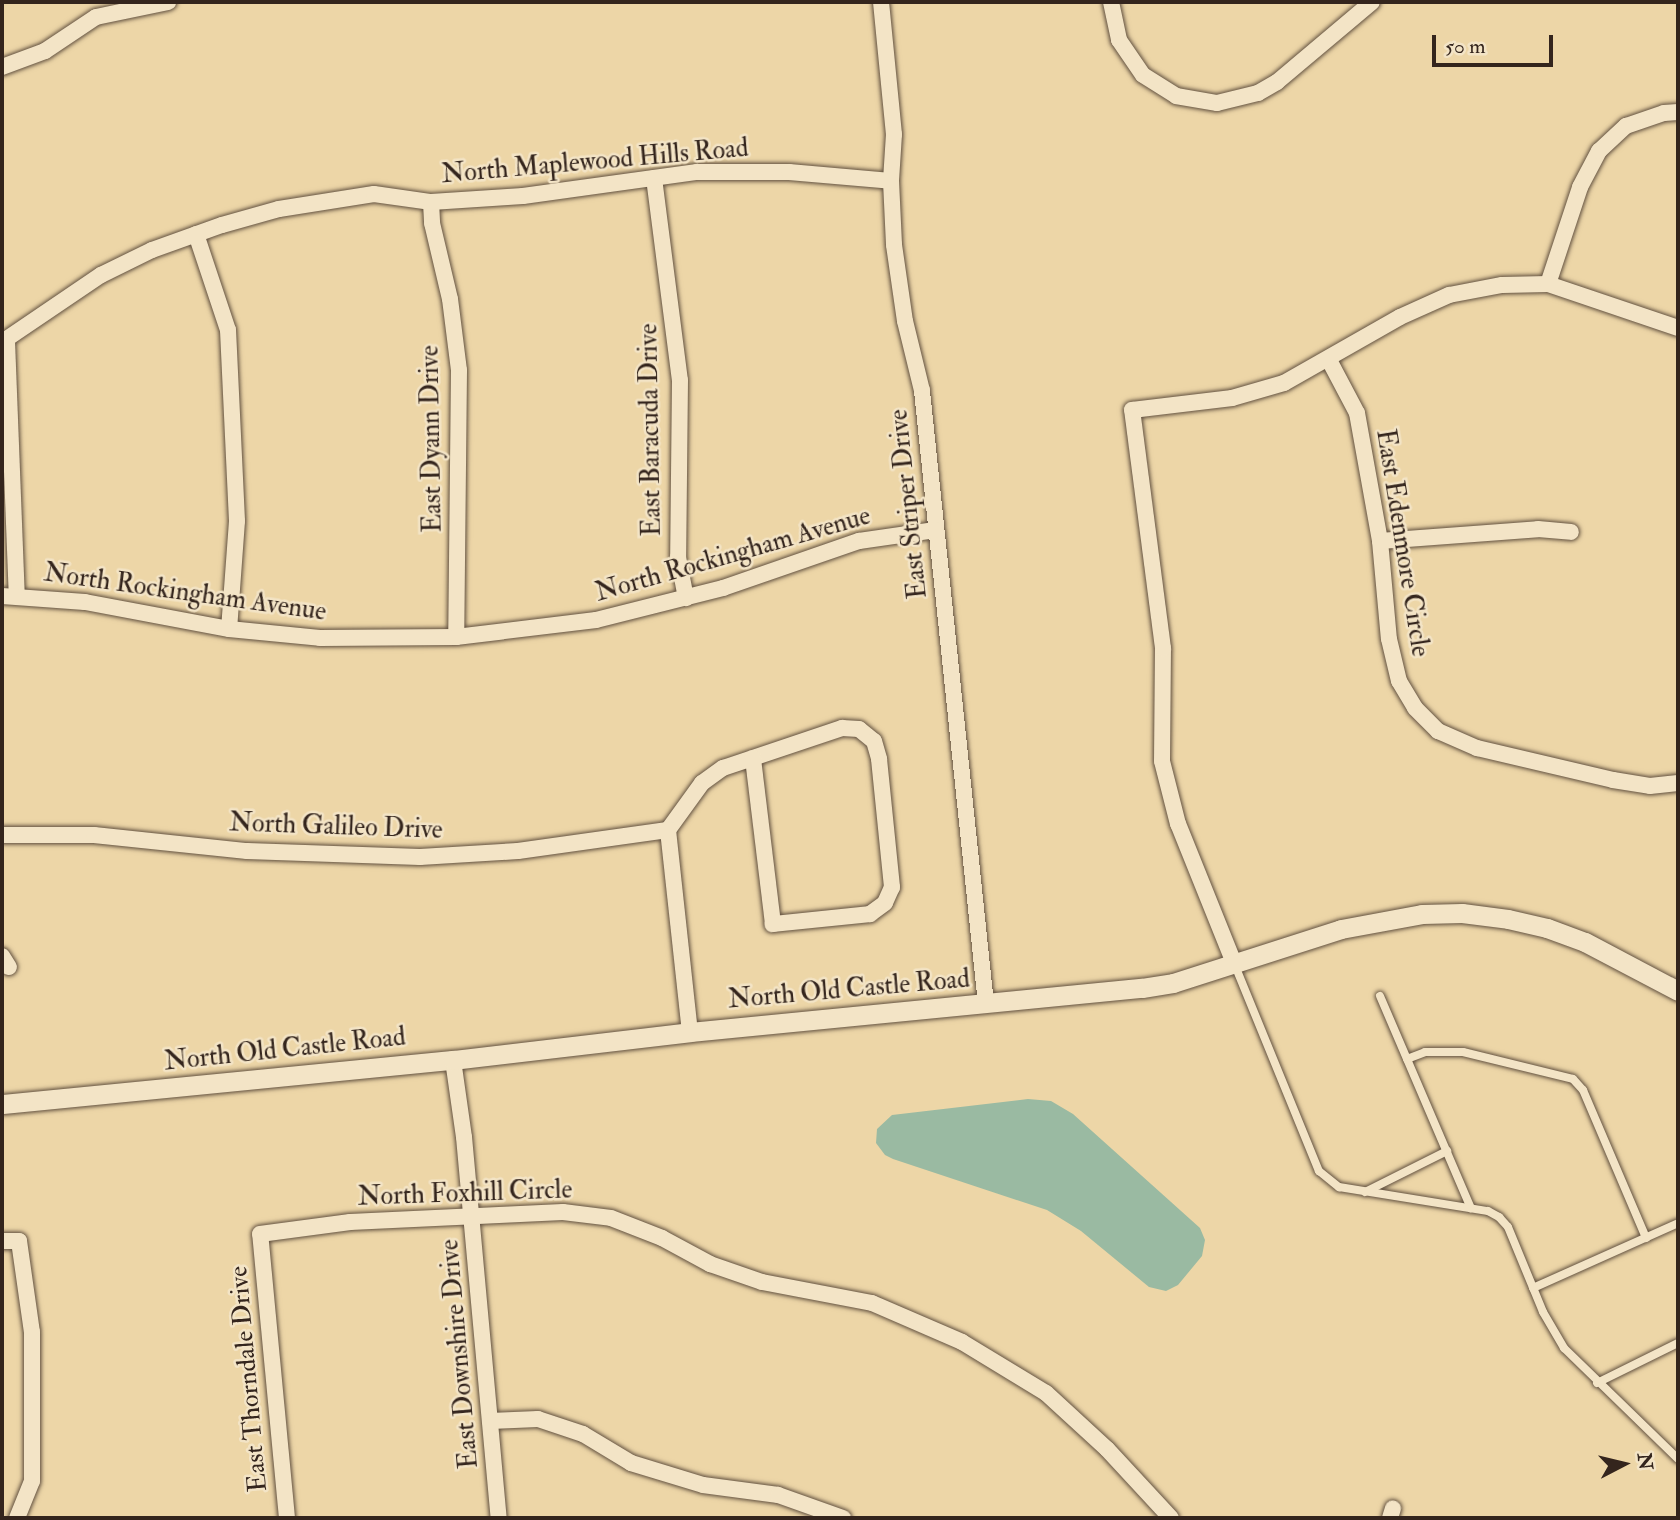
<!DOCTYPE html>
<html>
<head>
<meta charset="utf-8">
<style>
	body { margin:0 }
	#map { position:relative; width:1680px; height:1520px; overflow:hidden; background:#edd6a7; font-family:"IM FELL Double Pica",serif }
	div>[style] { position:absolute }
	.water>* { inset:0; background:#9abaa2 }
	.roads { filter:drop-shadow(0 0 2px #625140) drop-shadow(0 0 2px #625140) }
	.service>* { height:8px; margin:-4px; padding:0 4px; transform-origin:4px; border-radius:4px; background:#f3e4c6 }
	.minor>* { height:16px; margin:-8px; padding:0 8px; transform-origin:8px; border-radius:8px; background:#f3e4c6 }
	.tertiary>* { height:19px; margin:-9.5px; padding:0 9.5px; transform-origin:9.5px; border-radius:9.5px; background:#f3e4c6 }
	span { translate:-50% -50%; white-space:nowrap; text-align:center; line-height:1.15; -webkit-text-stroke:5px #f3e4c6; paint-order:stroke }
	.street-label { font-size:26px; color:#34251d }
	.frame { position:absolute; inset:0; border:4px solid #34251d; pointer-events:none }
	.north { position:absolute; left:1589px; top:1429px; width:70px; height:70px; -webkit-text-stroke:5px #f3e4c6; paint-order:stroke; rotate:83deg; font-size:19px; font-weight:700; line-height:28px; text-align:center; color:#34251d }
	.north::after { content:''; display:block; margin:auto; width:24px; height:32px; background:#34251d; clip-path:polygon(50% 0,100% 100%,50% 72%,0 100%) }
	.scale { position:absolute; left:1432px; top:35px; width:121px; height:32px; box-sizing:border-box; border:4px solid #34251d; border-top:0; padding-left:9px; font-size:21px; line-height:24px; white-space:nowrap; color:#34251d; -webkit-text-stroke:5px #f3e4c6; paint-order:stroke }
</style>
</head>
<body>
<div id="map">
	<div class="water">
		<div style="clip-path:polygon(1028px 1099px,1051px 1101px,1073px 1114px,1200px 1228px,1205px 1240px,1202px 1256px,1178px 1285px,1166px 1291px,1149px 1287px,1081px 1231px,1047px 1210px,893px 1159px,885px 1155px,876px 1143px,877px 1129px,892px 1115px)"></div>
	</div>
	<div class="roads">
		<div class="service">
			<div style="left:1234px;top:963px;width:225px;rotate:67.8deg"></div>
			<div style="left:1319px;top:1171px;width:26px;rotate:39deg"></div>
			<div style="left:1339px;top:1187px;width:151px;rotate:9.2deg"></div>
			<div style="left:1488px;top:1211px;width:13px;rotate:29deg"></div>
			<div style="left:1499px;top:1217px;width:13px;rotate:48deg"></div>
			<div style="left:1508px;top:1227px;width:92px;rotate:67.6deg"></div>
			<div style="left:1543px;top:1312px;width:42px;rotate:59.7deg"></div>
			<div style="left:1564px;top:1348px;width:159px;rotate:44.2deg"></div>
			<div style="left:1380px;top:996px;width:231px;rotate:66.8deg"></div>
			<div style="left:1407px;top:1059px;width:19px;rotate:-21deg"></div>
			<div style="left:1425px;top:1052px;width:38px"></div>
			<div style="left:1463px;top:1052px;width:113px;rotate:13.8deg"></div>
			<div style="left:1573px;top:1079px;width:15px;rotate:48deg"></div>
			<div style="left:1583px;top:1090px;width:161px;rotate:66.9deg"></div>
			<div style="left:1365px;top:1192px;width:92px;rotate:-26.6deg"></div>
			<div style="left:1533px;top:1288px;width:159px;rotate:-24.1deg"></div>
			<div style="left:1597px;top:1383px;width:90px;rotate:-26.3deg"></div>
		</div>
		<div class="minor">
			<div style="left:881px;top:2px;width:133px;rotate:84.4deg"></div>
			<div style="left:894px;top:134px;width:47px;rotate:93.7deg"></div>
			<div style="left:891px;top:181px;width:64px;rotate:87.3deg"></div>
			<div style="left:894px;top:245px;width:77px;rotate:81.8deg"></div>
			<div style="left:905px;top:321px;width:72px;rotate:76.3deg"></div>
			<div style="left:922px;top:391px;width:616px;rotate:84.04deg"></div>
			<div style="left:1111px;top:2px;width:39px;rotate:78deg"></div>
			<div style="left:1119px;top:40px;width:42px;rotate:55.6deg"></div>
			<div style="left:1143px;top:75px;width:39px;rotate:32deg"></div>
			<div style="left:1176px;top:96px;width:42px;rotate:9.7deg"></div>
			<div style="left:1217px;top:103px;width:42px;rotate:-13.7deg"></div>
			<div style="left:1258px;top:93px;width:22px;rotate:-30deg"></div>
			<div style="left:1277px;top:82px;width:124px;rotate:-40.1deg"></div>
			<div style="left:2px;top:67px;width:46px;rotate:-20.4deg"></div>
			<div style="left:45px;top:51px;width:61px;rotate:-33.7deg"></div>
			<div style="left:96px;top:17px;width:74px;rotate:-11.8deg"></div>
			<div style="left:654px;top:178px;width:204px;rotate:82.7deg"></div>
			<div style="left:680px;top:380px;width:177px;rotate:90.6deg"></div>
			<div style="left:678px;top:557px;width:42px;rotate:79deg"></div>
			<div style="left:431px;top:202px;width:21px;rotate:87deg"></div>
			<div style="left:432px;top:223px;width:78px;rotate:76.7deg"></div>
			<div style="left:450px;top:299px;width:72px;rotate:82.8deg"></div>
			<div style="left:459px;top:370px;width:267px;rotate:90.6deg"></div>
			<div style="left:196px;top:234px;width:101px;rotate:71.6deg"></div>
			<div style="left:228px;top:330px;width:191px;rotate:87.3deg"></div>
			<div style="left:237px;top:521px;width:108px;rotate:94.2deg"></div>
			<div style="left:1548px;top:284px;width:102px;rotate:-71.7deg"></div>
			<div style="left:1580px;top:187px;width:41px;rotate:-62.2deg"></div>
			<div style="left:1599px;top:151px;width:37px;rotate:-43deg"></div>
			<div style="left:1626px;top:126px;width:40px;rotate:-18.9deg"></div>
			<div style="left:1664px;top:113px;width:14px;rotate:-4deg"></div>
			<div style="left:7px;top:341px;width:255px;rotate:87.8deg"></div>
			<div style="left:2px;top:342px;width:120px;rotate:-34.1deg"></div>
			<div style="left:101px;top:275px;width:57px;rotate:-26.1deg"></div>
			<div style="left:152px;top:250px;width:74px;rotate:-19.7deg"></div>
			<div style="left:222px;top:225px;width:59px;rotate:-15.7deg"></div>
			<div style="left:279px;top:209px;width:96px;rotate:-9deg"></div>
			<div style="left:374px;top:194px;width:58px;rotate:8deg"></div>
			<div style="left:431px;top:202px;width:92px;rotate:-3.7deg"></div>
			<div style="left:523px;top:196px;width:176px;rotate:-7.9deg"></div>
			<div style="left:697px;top:172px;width:92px"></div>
			<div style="left:789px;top:172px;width:102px;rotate:5deg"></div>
			<div style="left:1329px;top:360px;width:60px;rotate:62.2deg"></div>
			<div style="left:1357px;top:413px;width:130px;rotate:79.8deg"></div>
			<div style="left:1380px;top:541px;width:98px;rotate:84.8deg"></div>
			<div style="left:1389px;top:639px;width:43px;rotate:76.6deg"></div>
			<div style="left:1399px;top:681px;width:31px;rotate:59deg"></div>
			<div style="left:1415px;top:708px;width:33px;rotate:45deg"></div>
			<div style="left:1438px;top:731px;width:43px;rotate:23.6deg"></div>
			<div style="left:1477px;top:748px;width:140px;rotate:13.2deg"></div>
			<div style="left:1613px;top:780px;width:37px;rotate:9deg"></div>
			<div style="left:1650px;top:786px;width:28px;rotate:-6deg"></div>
			<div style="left:1380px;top:541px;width:158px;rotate:-4.3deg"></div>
			<div style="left:1538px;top:529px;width:33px;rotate:5deg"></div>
			<div style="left:2px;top:596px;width:83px;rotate:4.1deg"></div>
			<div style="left:85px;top:602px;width:147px;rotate:10.6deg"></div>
			<div style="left:229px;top:629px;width:91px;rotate:5.6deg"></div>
			<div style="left:320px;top:638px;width:136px;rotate:-0.4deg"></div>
			<div style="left:456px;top:637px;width:141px;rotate:-6.9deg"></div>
			<div style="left:596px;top:620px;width:131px;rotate:-14.1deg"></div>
			<div style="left:723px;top:588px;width:144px;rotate:-19.1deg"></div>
			<div style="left:859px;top:541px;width:77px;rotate:-8.2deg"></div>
			<div style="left:668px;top:830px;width:58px;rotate:-54.1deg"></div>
			<div style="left:702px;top:783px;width:26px;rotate:-36deg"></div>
			<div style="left:723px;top:768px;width:126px;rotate:-18.6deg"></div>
			<div style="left:842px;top:728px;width:17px;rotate:3deg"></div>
			<div style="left:859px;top:729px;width:19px;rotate:39deg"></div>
			<div style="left:874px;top:741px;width:19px;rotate:74deg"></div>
			<div style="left:879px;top:759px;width:129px;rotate:84.2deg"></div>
			<div style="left:892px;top:887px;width:17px;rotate:114deg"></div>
			<div style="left:885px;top:903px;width:19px;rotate:144deg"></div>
			<div style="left:870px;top:914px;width:98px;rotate:174.1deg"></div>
			<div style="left:773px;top:924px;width:167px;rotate:-96.9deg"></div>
			<div style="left:668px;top:830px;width:203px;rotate:83.8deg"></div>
			<div style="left:2px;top:835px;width:92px"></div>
			<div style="left:94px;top:835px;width:154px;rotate:6deg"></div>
			<div style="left:247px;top:851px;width:173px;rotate:2deg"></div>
			<div style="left:420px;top:857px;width:98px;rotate:-3.5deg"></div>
			<div style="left:518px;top:851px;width:151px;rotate:-8deg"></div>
			<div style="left:2px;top:956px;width:13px;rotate:58deg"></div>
			<div style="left:1234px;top:963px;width:150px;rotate:-111.9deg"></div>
			<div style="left:1178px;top:824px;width:65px;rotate:-104.3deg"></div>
			<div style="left:1162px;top:761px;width:113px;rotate:-89.5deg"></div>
			<div style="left:1163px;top:648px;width:240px;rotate:-97.4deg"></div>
			<div style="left:1132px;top:410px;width:101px;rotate:-6.8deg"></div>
			<div style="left:1232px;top:398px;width:54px;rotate:-16.1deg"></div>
			<div style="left:1284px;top:383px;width:133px;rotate:-29.6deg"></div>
			<div style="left:1400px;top:317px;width:54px;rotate:-24.2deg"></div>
			<div style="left:1449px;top:295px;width:54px;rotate:-10.7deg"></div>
			<div style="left:1502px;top:285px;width:46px;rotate:-1.2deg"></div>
			<div style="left:1548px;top:284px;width:137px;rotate:18.7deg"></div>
			<div style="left:453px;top:1060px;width:78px;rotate:81.9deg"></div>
			<div style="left:464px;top:1137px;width:383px;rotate:84.8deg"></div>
			<div style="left:2px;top:1241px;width:17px"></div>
			<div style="left:19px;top:1241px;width:92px;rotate:81.9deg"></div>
			<div style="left:32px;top:1332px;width:149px;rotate:90deg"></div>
			<div style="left:32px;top:1481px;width:40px;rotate:112deg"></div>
			<div style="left:490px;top:1421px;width:48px;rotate:-2.4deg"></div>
			<div style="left:538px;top:1419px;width:47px;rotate:18.4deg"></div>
			<div style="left:583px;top:1434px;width:56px;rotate:31.1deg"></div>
			<div style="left:631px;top:1463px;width:75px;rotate:17deg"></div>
			<div style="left:703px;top:1485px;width:76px;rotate:7.6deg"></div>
			<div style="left:778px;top:1495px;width:69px;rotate:19.5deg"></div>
			<div style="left:287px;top:1518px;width:285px;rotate:-95.4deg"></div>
			<div style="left:260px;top:1234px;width:91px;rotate:-7.6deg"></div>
			<div style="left:350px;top:1222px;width:213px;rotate:-2.7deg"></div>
			<div style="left:563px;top:1212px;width:48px;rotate:7.1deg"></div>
			<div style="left:611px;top:1218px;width:55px;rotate:21.4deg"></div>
			<div style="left:662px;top:1238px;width:55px;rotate:28.4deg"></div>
			<div style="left:710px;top:1264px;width:55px;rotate:19.1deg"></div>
			<div style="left:762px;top:1282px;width:112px;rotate:10.8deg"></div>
			<div style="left:872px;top:1303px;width:98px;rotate:23.4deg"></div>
			<div style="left:962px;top:1342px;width:98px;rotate:31.3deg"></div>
			<div style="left:1046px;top:1393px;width:83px;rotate:42.6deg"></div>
			<div style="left:1107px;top:1449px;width:94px;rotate:47.2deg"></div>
			<div style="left:1390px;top:1518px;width:10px;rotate:-73deg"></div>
		</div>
		<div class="tertiary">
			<div style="left:2px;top:1104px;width:453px;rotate:-5.6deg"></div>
			<div style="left:453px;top:1060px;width:239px;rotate:-6.7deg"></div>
			<div style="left:690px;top:1032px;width:454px;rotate:-5.6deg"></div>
			<div style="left:1142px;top:988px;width:31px;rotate:-9deg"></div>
			<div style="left:1173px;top:983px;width:176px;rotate:-17.8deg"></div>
			<div style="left:1341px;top:929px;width:82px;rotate:-10.5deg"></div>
			<div style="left:1422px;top:914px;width:40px;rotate:-1.4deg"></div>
			<div style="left:1462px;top:913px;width:46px;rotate:7.4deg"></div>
			<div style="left:1508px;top:919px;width:40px;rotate:13deg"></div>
			<div style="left:1547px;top:928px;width:40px;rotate:20.2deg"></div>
			<div style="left:1585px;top:942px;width:105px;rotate:27.8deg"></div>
		</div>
	</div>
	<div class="street-label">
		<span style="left:595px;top:162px;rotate:-5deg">North Maplewood Hills Road</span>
		<span style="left:651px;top:430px;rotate:-91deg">East Baracuda Drive</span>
		<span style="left:432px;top:439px;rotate:-91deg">East Dyann Drive</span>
		<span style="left:909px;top:504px;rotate:-96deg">East Striper Drive</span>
		<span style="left:1402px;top:543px;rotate:81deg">East Edenmore Circle</span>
		<span style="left:733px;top:555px;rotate:-16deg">North Rockingham Avenue</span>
		<span style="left:185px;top:593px;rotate:8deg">North Rockingham Avenue</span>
		<span style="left:336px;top:827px;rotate:2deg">North Galileo Drive</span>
		<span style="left:849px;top:990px;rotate:-5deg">North Old Castle Road</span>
		<span style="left:285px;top:1050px;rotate:-6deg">North Old Castle Road</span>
		<span style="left:465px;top:1194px;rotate:-2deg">North Foxhill Circle</span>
		<span style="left:460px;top:1354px;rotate:-95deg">East Downshire Drive</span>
		<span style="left:249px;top:1379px;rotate:-95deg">East Thorndale Drive</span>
	</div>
	<div class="frame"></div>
	<div class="north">N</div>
	<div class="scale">50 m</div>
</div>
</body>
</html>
